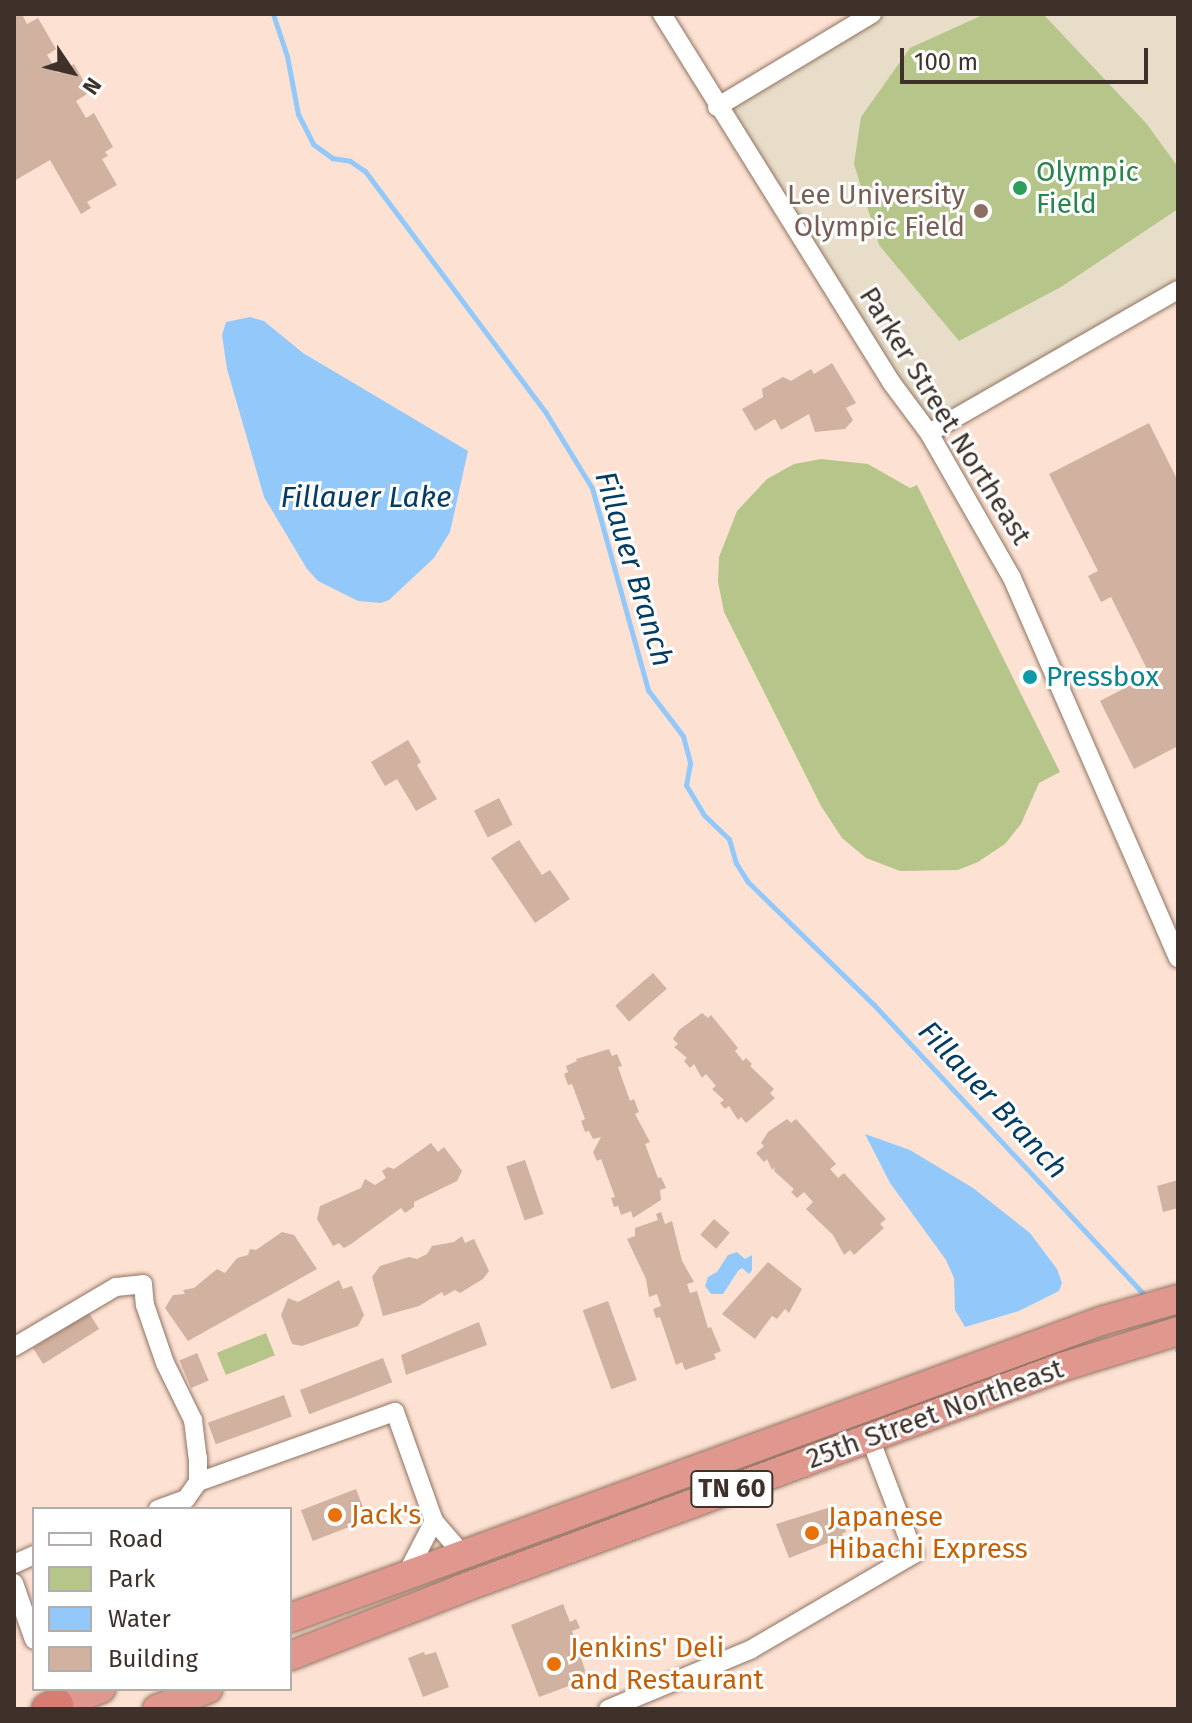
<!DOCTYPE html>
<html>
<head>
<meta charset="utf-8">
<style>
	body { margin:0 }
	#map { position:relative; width:1192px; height:1723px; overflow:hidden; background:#fde2d3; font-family:"Fira Sans",sans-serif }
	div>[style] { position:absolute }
	.education>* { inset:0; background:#e7ddc8 }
	.green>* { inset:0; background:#b6c68a; transform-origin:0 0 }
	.water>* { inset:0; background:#92c9fa }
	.stream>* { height:5px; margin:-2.5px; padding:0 2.5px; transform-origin:2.5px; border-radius:2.5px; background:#92c9fa }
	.building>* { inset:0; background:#d1b19f; transform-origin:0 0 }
	.roads { filter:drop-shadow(0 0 2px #907362) drop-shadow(0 0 2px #907362) }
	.minor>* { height:18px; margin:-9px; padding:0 9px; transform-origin:9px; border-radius:9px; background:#fff }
	.trunk>* { height:28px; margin:-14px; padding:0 14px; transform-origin:14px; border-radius:14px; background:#df978e }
	.motorway>* { height:32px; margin:-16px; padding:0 16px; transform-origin:16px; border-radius:16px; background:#d77d72 }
	.dots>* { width:22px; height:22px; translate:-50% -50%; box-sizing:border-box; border:4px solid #fff; border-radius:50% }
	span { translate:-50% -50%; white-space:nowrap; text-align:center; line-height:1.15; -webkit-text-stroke:6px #fff; paint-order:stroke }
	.shield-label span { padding:2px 6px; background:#fff; border:2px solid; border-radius:6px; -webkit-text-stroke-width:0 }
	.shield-label { font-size:26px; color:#3e312a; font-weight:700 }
	.leisure-label { font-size:28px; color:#27864d }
	.left { translate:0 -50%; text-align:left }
	.education-label { font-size:28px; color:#785e54 }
	.right { translate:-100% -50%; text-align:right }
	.street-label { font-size:28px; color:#3e312a }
	.culture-label { font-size:28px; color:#0d838f }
	.food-label { font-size:28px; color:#c56008 }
	.water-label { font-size:30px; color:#053c63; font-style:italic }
	.frame { position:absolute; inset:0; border:16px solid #3e312a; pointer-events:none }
	.legend { position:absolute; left:32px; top:1507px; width:260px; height:184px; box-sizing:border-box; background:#fff; border:2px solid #b2adaa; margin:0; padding:10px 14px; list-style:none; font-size:24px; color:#3e312a }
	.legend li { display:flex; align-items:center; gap:16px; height:40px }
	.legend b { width:40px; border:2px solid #b2adaa }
	.north { position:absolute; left:32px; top:32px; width:80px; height:80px; -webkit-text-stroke:6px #fff; paint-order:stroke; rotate:125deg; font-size:22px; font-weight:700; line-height:32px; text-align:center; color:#3e312a }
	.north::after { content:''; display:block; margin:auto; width:28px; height:36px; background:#3e312a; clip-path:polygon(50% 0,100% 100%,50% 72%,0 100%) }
	.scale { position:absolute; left:900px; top:48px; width:248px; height:36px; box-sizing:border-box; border:4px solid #3e312a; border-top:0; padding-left:10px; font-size:24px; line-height:28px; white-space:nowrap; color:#3e312a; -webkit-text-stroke:6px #fff; paint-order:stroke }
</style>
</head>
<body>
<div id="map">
	<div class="education">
		<div style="clip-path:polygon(872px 14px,1178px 14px,1178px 290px,929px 433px,717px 107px)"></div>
	</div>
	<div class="green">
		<div style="clip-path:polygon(985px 14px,1043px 14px,1146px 123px,1178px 167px,1178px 209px,1061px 287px,959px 341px,879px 245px,854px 164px,861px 117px,910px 48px)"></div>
		<div style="clip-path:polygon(821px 459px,868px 464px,910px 488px,917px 485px,1060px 772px,1039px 783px,1021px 824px,1005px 844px,978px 862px,958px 870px,900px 871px,866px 858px,842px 838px,821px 806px,724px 612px,718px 582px,719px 557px,737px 511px,767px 479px,794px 464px)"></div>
		<div style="left:266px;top:1333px;width:24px;height:53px;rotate:68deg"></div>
	</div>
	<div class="water">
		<div style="clip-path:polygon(250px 317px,264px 321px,303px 353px,468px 451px,450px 532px,434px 558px,389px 600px,381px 603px,358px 601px,318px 581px,307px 569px,264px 497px,227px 369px,222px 335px,226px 322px)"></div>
		<div style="clip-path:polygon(865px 1134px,910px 1150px,973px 1188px,1030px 1233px,1057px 1269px,1062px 1283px,1059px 1291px,1019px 1311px,965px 1327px,955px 1310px,954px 1278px,946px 1260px,890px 1183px)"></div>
		<div style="clip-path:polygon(737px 1252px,745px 1259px,752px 1255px,752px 1270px,749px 1274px,742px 1268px,738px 1271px,723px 1294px,711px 1294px,705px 1286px,708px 1277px,717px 1272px,728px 1255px)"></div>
	</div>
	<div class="stream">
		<div style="left:273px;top:14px;width:44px;rotate:71.6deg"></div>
		<div style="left:287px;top:56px;width:59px;rotate:79.3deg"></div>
		<div style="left:298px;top:114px;width:34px;rotate:63deg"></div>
		<div style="left:313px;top:144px;width:24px;rotate:36deg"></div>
		<div style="left:332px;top:158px;width:18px;rotate:9deg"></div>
		<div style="left:350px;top:161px;width:18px;rotate:34deg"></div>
		<div style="left:365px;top:171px;width:302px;rotate:53.2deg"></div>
		<div style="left:546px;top:413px;width:88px;rotate:58.5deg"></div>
		<div style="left:592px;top:488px;width:210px;rotate:74.5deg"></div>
		<div style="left:648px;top:690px;width:58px;rotate:52.7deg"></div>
		<div style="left:683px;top:736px;width:28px;rotate:75deg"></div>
		<div style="left:690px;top:763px;width:22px;rotate:100deg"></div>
		<div style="left:686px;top:785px;width:35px;rotate:59deg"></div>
		<div style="left:704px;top:815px;width:35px;rotate:44deg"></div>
		<div style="left:729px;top:839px;width:25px;rotate:74deg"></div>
		<div style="left:736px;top:863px;width:22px;rotate:58deg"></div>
		<div style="left:748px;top:882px;width:177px;rotate:44.3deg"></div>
		<div style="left:875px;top:1006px;width:393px;rotate:47deg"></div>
		<div style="left:1177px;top:1350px;width:2px;rotate:63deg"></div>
	</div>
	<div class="building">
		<div style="clip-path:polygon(14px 14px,22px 14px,27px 24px,38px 18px,56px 49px,47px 55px,58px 73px,74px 64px,90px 92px,76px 101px,86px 118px,94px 113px,113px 147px,105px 152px,108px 156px,102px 159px,117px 185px,87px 202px,91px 208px,81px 214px,50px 160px,14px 181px)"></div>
		<div style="clip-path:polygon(832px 363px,856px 403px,846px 408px,853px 420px,845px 429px,815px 432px,809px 414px,781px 430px,775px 419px,755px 431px,742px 409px,763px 397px,762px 389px,783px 377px,791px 381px,811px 369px,814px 374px)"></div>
		<div style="clip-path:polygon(1149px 423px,1178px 481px,1178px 746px,1134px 769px,1100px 701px,1150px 675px,1111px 597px,1101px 602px,1088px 576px,1098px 571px,1049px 474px)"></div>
		<div style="left:1030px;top:666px;width:20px;height:10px;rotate:66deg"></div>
		<div style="clip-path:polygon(408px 740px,421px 762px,417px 765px,437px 799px,416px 811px,397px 779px,385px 786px,371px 762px)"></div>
		<div style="left:499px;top:798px;width:30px;height:28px;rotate:63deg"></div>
		<div style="clip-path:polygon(519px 840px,542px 875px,550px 870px,570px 899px,535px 923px,491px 858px)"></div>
		<div style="left:653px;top:973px;width:21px;height:50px;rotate:49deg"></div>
		<div style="clip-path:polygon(702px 1013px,708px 1018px,711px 1015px,738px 1048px,735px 1051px,743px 1061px,746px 1058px,752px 1064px,750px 1066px,774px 1089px,770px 1093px,775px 1098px,746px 1123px,741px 1117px,738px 1120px,729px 1106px,725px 1109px,720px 1103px,724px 1100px,712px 1089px,716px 1086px,706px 1074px,702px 1078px,694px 1064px,690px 1068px,684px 1061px,687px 1058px,674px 1047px,678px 1044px,673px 1039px,679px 1030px)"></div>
		<div style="clip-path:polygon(609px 1049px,612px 1056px,617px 1054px,622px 1066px,618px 1067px,630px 1101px,634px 1099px,639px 1112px,635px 1114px,650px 1142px,645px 1144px,658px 1178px,661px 1177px,666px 1188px,660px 1190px,661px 1200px,633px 1218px,631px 1211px,621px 1215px,618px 1206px,614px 1207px,611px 1198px,615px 1197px,601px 1159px,597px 1161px,593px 1152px,601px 1137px,593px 1139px,589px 1131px,585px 1132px,581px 1121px,585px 1119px,572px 1084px,568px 1085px,564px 1074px,568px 1072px,566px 1066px,577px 1061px,576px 1059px)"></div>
		<div style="clip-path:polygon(787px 1119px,791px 1123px,796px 1119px,836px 1164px,830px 1169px,838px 1178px,844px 1173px,886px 1219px,880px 1224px,884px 1228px,854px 1255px,850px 1250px,844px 1255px,833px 1235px,806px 1209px,813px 1202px,804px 1192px,797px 1198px,791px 1192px,794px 1189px,774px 1171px,775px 1167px,772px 1170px,767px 1159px,764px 1162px,756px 1153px,764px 1146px,761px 1143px,768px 1132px)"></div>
		<div style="clip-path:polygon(431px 1143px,438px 1152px,444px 1147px,462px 1171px,457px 1181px,414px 1202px,414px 1207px,405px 1213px,401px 1208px,351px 1244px,344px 1248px,339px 1243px,333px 1246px,317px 1219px,320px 1206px,361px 1188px,365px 1179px,375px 1185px,386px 1178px,382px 1171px,388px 1167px,394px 1169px)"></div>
		<div style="left:525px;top:1160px;width:57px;height:20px;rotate:71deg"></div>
		<div style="clip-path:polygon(1178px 1180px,1178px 1208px,1163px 1212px,1157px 1186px)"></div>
		<div style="clip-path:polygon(661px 1212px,665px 1224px,672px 1221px,682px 1261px,694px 1282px,687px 1284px,690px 1293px,697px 1291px,708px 1328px,711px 1327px,721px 1351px,714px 1354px,716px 1359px,685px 1370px,682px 1362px,676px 1365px,660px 1317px,656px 1318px,653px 1309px,661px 1306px,657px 1294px,649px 1297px,646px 1279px,627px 1239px,635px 1236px,635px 1228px,658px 1220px,656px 1214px)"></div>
		<div style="left:714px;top:1219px;width:21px;height:21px;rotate:41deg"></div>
		<div style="clip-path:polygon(282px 1232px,294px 1235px,317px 1269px,188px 1341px,165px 1308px,173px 1295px,185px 1294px,183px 1290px,194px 1288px,217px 1269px,225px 1273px,237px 1258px,248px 1255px,250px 1249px,256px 1250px)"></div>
		<div style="clip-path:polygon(462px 1236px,465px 1243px,474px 1239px,489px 1271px,483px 1279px,460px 1293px,455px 1290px,444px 1296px,442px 1292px,419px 1306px,383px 1316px,372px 1277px,380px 1266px,409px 1257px,417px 1259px,427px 1254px,432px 1246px,454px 1242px)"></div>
		<div style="clip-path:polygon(768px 1262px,802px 1289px,789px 1313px,785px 1309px,777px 1319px,772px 1316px,755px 1339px,722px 1314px)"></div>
		<div style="clip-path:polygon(339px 1280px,343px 1289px,352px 1286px,364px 1315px,358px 1326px,302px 1346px,292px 1344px,281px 1315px,288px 1298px,298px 1302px)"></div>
		<div style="left:608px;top:1301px;width:84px;height:27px;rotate:70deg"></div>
		<div style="left:89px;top:1313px;width:19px;height:66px;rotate:58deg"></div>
		<div style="clip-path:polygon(479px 1322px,487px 1345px,406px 1375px,401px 1355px)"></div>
		<div style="left:197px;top:1353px;width:30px;height:19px;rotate:67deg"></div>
		<div style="left:383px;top:1358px;width:26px;height:89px;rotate:69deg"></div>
		<div style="left:284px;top:1395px;width:23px;height:81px;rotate:70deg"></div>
		<div style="left:356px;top:1489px;width:33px;height:59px;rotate:69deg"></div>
		<div style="clip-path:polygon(831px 1507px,836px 1520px,841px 1518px,846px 1532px,842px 1534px,843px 1537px,789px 1558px,776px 1524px)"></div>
		<div style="clip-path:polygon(563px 1604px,570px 1622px,576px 1619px,580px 1628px,572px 1631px,588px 1679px,539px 1697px,511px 1625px)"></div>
		<div style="clip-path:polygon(424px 1652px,425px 1655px,436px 1652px,449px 1687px,423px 1697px,408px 1658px)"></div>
	</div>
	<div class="roads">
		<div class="minor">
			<div style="left:662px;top:14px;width:433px;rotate:58.1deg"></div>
			<div style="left:891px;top:382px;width:64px;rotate:53.3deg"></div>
			<div style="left:929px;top:433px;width:167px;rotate:60.2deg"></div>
			<div style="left:1012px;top:578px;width:415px;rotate:66.4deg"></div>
			<div style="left:717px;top:107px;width:181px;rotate:-31deg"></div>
			<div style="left:929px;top:433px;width:287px;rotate:-29.9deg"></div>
			<div style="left:14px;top:1347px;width:118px;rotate:-30.5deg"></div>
			<div style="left:116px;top:1287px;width:27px;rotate:-6deg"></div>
			<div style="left:143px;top:1284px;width:21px;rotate:85deg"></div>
			<div style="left:145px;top:1305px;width:61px;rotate:71deg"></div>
			<div style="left:165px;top:1363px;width:64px;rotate:63.8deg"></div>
			<div style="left:193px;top:1420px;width:38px;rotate:83deg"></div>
			<div style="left:198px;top:1458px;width:24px;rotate:90deg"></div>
			<div style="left:198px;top:1482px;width:21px;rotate:125deg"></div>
			<div style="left:186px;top:1499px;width:30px;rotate:160deg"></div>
			<div style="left:198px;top:1482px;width:209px;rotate:-19.6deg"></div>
			<div style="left:395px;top:1412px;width:116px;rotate:70.3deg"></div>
			<div style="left:434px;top:1521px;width:45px;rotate:49.5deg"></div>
			<div style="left:14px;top:1564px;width:22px;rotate:-24deg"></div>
			<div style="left:406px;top:1575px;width:61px;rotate:-62.6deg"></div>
			<div style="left:14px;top:1583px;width:60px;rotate:70.7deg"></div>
			<div style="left:608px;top:1709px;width:154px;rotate:-22.6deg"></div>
			<div style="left:750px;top:1650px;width:190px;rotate:-30.3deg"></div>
			<div style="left:914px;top:1554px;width:124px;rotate:-110.8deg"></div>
		</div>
		<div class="trunk">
			<div style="left:290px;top:1618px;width:864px;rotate:-20.11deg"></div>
			<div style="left:1101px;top:1321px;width:80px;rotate:-15.9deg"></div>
			<div style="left:290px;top:1656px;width:180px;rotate:-21.4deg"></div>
			<div style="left:458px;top:1590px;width:644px;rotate:-20.26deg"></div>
			<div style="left:1062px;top:1367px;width:121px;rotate:-17.2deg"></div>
			<div style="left:57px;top:1705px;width:47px;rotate:-20deg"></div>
			<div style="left:157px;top:1709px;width:55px;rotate:-21.4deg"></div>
		</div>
		<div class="motorway">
			<div style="left:48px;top:1709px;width:10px;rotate:-24deg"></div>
		</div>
	</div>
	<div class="dots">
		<div style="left:1020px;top:188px;background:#2e9e5b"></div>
		<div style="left:981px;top:211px;background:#8d6e63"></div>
		<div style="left:1030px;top:677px;background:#0f9aa8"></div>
		<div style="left:335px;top:1515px;background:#e8710a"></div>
		<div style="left:812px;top:1533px;background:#e8710a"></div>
		<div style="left:554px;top:1664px;background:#e8710a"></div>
	</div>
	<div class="shield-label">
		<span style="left:732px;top:1489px">TN 60</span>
	</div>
	<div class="leisure-label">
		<span class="left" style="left:1036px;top:188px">Olympic<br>Field</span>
	</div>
	<div class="education-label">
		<span class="right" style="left:965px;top:211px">Lee University<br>Olympic Field</span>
	</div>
	<div class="street-label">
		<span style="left:945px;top:416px;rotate:58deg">Parker Street Northeast</span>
		<span style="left:935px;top:1414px;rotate:-20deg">25th Street Northeast</span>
	</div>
	<div class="culture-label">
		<span class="left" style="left:1046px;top:677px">Pressbox</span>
	</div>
	<div class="food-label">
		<span class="left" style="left:351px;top:1515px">Jack's</span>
		<span class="left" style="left:828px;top:1533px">Japanese<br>Hibachi Express</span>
		<span class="left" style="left:570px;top:1664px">Jenkins' Deli<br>and Restaurant</span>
	</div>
	<div class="water-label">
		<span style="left:366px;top:497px">Fillauer Lake</span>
		<span style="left:634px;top:569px;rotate:73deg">Fillauer Branch</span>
		<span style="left:993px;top:1100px;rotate:47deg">Fillauer Branch</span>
	</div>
	<div class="frame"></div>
	<ul class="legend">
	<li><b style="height:10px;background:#fff"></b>Road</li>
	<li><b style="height:22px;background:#b6c68a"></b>Park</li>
	<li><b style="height:22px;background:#92c9fa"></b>Water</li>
	<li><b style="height:22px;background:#d1b19f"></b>Building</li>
	</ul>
	<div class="north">N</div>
	<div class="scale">100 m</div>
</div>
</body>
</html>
